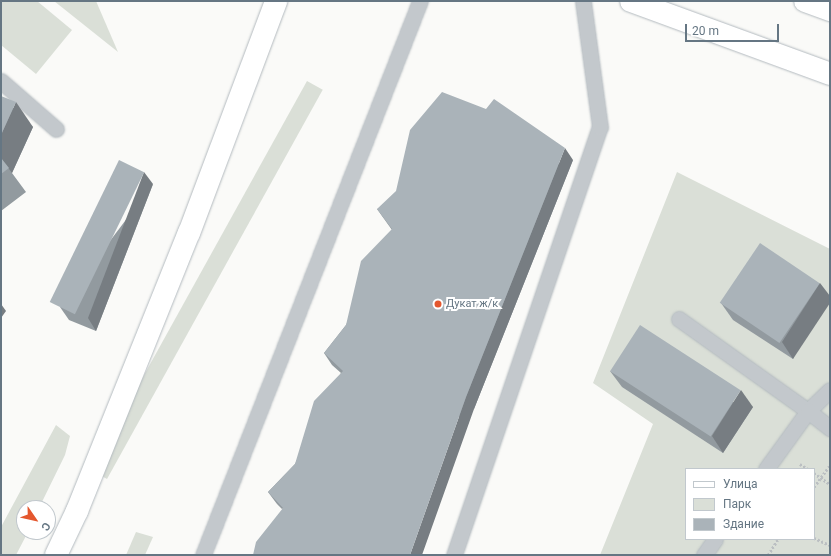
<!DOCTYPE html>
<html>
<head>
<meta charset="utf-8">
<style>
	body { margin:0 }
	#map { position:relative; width:831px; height:556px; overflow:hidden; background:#fafaf8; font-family:Roboto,sans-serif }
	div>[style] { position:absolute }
	.green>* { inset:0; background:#dadfd7; transform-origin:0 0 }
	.path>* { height:2.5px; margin-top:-1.25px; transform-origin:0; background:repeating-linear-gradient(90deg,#bbbfc2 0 2px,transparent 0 4px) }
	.roads { filter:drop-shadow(0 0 1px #b3babf) drop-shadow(0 0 1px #b3babf) }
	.lane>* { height:15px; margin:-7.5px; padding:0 7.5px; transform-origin:7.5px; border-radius:7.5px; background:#c3c8cc }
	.secondary>* { height:22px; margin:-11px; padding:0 11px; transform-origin:11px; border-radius:11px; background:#fff }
	.wall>* { inset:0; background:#929a9f }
	.shaded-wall>* { inset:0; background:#777d82 }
	.building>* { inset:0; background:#aab3b9; transform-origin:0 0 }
	.dots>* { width:11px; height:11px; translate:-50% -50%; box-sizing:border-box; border:2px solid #fff; border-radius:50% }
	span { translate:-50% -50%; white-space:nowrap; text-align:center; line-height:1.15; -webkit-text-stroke:4px #fff; paint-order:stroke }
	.poi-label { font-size:11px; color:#657683 }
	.left { translate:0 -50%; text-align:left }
	.frame { position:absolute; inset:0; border:2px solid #657683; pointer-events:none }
	.legend { position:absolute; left:685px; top:468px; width:130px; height:72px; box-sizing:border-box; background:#fff; border:1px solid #c1c8cd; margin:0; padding:5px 7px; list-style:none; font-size:12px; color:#657683 }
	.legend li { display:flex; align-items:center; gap:8px; height:20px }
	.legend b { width:20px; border:1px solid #c1c8cd }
	.north { position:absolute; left:16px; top:500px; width:40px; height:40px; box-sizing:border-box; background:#fff; border:1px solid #c1c8cd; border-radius:50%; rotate:124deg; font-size:11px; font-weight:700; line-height:16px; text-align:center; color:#657683 }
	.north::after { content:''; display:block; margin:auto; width:14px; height:18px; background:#e4572e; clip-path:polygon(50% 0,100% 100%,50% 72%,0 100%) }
	.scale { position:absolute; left:685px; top:24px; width:94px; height:18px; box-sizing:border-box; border:2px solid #657683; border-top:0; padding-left:5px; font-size:12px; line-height:14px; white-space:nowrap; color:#657683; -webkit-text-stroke:3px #fff; paint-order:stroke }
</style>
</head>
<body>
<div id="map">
	<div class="green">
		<div style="clip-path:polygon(1px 1px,37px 1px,72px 30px,36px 74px,1px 45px)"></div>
		<div style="clip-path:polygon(54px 1px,96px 1px,118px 52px)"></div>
		<div style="left:307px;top:81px;width:18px;height:445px;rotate:29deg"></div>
		<div style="clip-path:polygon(evenodd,677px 172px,830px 249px,830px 555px,600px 555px,653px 424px,593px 383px,677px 172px,686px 469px,814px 469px,814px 539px,686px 539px,686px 469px)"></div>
		<div style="clip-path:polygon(56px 425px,70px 436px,65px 455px,39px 508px,24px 508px,24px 532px,28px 532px,16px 555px,1px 555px,1px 527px)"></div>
		<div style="clip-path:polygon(136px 532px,153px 537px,145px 555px,126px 555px)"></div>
	</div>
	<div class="path">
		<div style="left:800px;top:464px;width:9px;rotate:32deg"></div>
		<div style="left:814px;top:473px;width:19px;rotate:35deg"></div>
		<div style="left:814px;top:487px;width:27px;rotate:-54deg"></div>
		<div style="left:814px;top:538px;width:17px;rotate:24deg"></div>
		<div style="left:768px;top:555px;width:19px;rotate:-58deg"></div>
	</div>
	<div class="roads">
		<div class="lane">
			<div style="left:1px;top:81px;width:73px;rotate:41.1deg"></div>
			<div style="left:679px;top:319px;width:158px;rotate:35.5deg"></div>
			<div style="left:808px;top:411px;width:30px;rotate:-44deg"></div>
			<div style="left:766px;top:469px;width:72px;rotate:-54.1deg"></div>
			<div style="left:808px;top:411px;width:28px;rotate:38deg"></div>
			<div style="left:203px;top:555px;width:595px;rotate:-68.61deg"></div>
			<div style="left:454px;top:555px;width:452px;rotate:-71.2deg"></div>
			<div style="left:600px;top:127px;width:127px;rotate:-97.7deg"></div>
			<div style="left:704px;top:555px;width:19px;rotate:-55deg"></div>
		</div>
		<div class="secondary">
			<div style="left:631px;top:1px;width:212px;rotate:20.1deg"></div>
			<div style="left:805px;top:1px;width:27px;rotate:20deg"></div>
			<div style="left:56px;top:555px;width:49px;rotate:-64.5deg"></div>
			<div style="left:77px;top:511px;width:300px;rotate:-68.1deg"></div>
			<div style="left:189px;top:233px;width:248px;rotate:-69.4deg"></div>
		</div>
	</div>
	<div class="wall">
		<div style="clip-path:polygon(1px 96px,33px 127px,12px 173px,26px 192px,1px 211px)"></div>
		<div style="clip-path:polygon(573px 160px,474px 409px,282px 509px,277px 504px,268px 492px,295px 464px,341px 373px,332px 365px,324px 353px,346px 325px,392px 230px,377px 209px)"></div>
		<div style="clip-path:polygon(153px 184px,96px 331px,69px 320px,60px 307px)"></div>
		<div style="clip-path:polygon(820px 283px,793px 359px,733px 320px,721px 303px)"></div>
		<div style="clip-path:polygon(610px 371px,753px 407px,723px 453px,622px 387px)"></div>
	</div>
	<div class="shaded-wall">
		<div style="clip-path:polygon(16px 102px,33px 127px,12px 173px,1px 158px,1px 135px)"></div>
		<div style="clip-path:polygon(565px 148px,573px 160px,474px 409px,422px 555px,410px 555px,466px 397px)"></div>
		<div style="clip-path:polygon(144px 172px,153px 184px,96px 331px,88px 318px)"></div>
		<div style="clip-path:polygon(820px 283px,830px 296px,830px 303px,793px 359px,782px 342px)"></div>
		<div style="clip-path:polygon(1px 304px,6px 311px,1px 318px)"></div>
		<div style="clip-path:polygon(741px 390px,753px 407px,723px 453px,712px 436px)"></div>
	</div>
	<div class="building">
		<div style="clip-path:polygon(442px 92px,486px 109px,494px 99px,565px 148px,466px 397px,410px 555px,253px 555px,256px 542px,283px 508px,268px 492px,295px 464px,314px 401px,343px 371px,324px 353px,346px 325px,361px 261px,392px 229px,377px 209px,396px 191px,410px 130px)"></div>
		<div style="clip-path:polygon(1px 96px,16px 102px,1px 135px)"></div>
		<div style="clip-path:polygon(1px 158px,9px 168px,1px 174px)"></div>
		<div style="left:119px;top:160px;width:28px;height:158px;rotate:26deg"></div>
		<div style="left:760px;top:243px;width:72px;height:72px;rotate:34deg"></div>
		<div style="left:640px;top:325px;width:120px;height:55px;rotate:33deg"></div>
	</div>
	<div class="dots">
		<div style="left:438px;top:304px;background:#e4572e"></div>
	</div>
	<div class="poi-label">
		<span class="left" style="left:446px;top:304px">Дукат ж/к</span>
	</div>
	<div class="frame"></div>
	<ul class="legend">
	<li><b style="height:5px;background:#fff"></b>Улица</li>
	<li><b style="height:11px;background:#dadfd7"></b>Парк</li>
	<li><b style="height:11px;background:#aab3b9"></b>Здание</li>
	</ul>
	<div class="north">С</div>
	<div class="scale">20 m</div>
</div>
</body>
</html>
